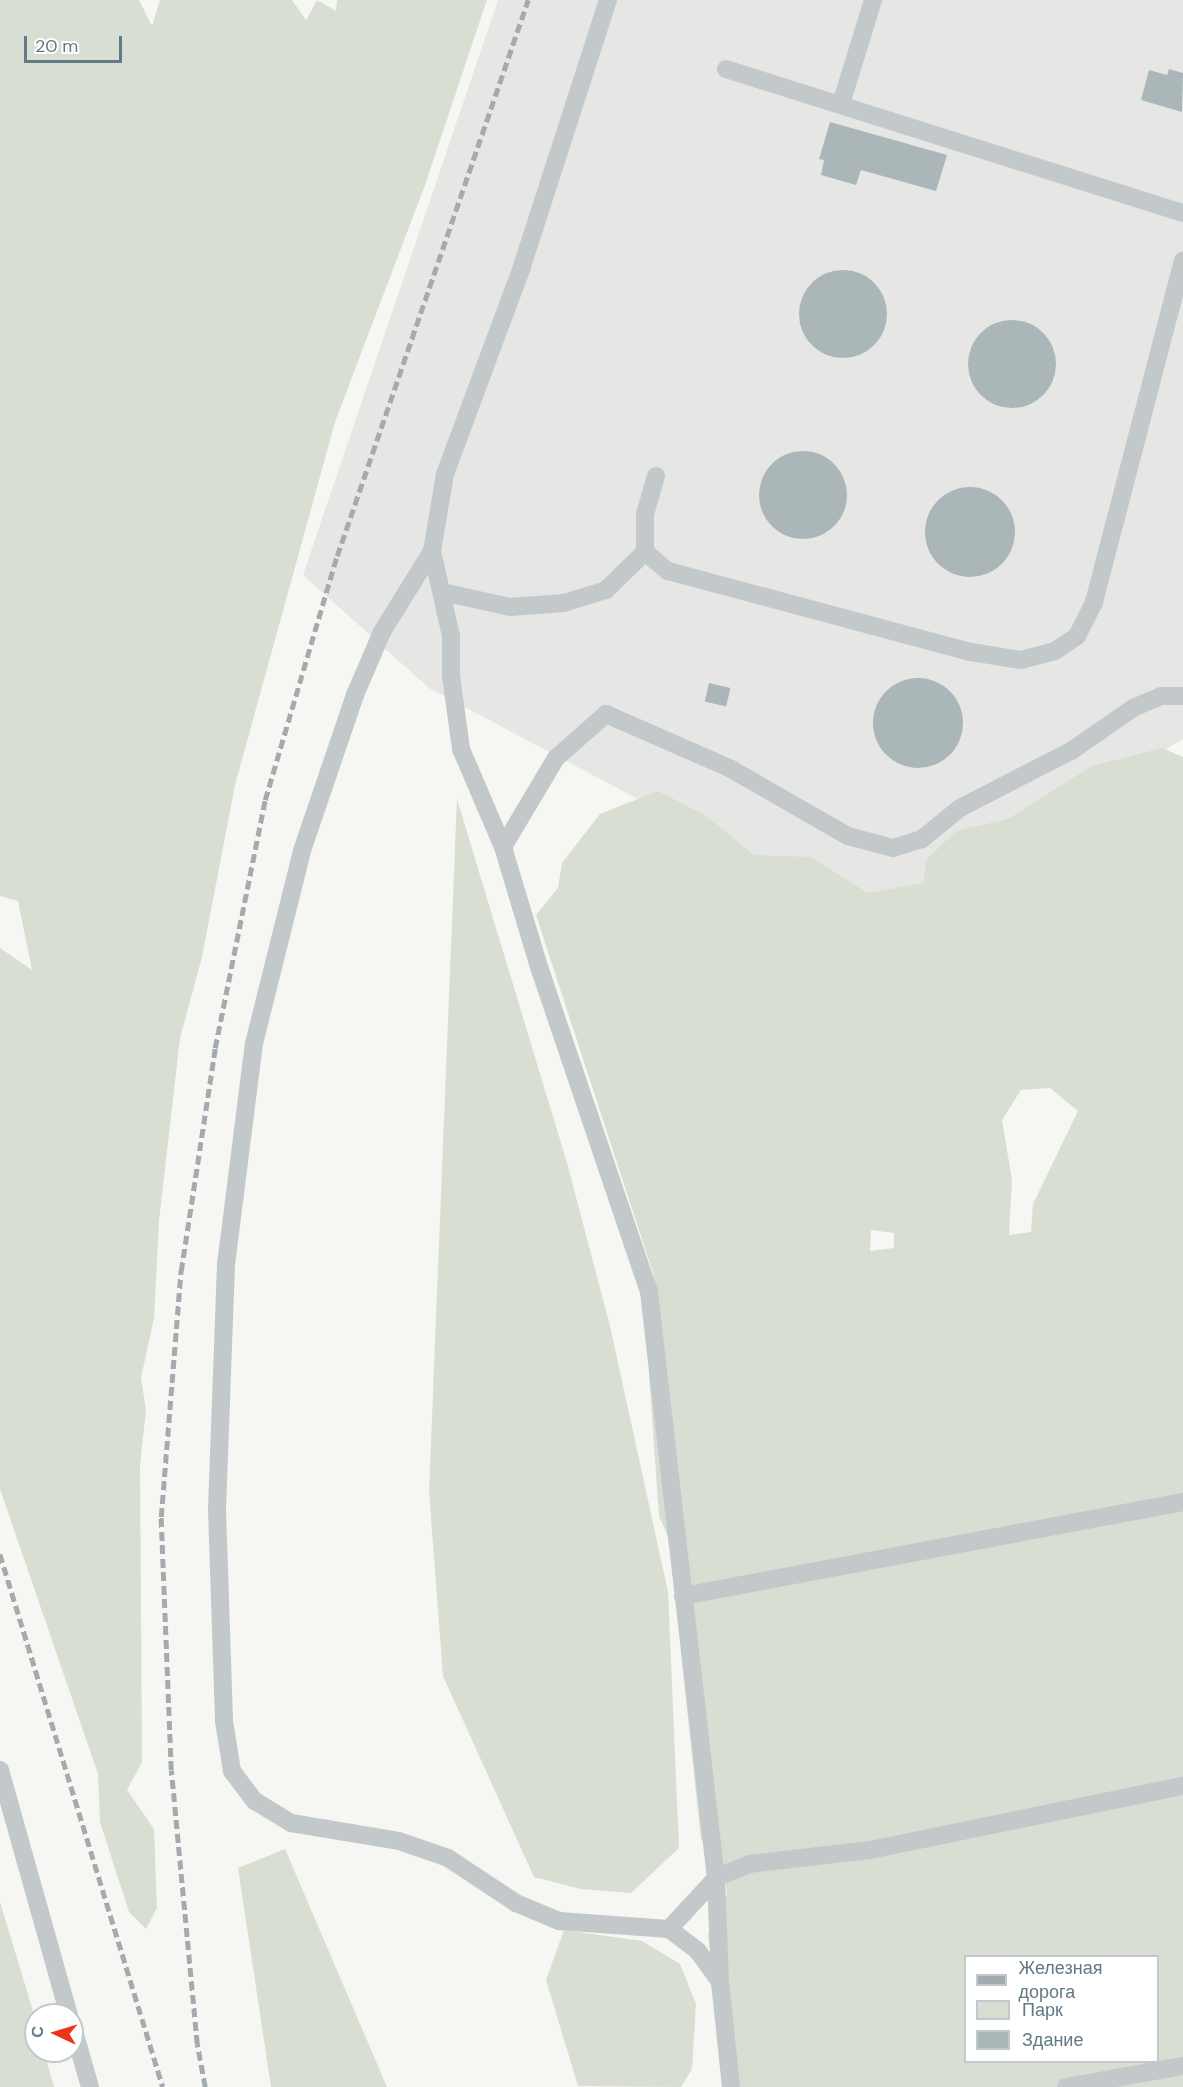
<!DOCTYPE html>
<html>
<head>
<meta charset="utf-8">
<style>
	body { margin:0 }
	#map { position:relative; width:1183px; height:2087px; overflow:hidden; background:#f6f6f2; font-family:"DM Sans",sans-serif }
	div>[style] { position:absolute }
	.built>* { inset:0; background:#e6e7e5 }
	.green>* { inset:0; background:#d8ded2 }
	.building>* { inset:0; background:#abb6b9; transform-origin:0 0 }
	.round { border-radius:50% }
	.lane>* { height:18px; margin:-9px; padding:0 9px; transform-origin:9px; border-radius:9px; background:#c3c8ca }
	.rail>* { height:4.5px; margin-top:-2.25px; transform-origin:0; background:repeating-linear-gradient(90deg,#a3abaf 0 9px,transparent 0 13.5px) }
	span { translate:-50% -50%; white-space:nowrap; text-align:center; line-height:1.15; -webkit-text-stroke:6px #fff; paint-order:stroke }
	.legend { position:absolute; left:964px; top:1955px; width:195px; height:108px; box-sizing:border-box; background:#fff; border:2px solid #c0cace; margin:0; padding:8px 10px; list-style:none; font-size:18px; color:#627a85 }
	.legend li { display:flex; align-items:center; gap:12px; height:30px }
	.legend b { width:30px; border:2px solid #c0cace }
	.north { position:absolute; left:24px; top:2003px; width:60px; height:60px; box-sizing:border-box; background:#fff; border:2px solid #c0cace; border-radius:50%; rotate:274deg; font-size:16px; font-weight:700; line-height:24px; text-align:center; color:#627a85 }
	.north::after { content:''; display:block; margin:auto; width:21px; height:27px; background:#f03218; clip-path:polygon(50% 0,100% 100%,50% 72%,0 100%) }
	.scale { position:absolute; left:24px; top:36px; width:98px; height:27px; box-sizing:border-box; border:3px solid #627a85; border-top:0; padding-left:8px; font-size:18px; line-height:21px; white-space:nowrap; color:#627a85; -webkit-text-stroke:4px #fff; paint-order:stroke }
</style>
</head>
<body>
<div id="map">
	<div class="built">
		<div style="clip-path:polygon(498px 0,1183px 0,1183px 739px,873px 924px,429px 688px,303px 575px)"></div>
	</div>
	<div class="green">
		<div style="clip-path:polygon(0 0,139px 0,152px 26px,160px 0,292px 0,306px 20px,317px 0,336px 11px,337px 0,487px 0,425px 185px,335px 422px,235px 785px,202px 957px,180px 1038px,159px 1221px,154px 1318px,141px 1378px,146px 1410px,140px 1465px,142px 1762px,127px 1790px,154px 1829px,157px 1908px,146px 1929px,129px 1912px,100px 1822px,98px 1774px,0 1489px,0 948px,32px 970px,18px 901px,0 896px)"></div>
		<div style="clip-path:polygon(evenodd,1162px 748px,1183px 757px,1183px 2087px,730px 2087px,708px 1935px,721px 1893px,727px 1896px,722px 1854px,701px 1840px,681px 1652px,693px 1603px,691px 1590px,659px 1516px,649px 1375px,661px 1334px,654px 1276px,536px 915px,558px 888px,562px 863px,600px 814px,658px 791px,705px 815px,754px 855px,811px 857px,868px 893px,923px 883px,927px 859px,956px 831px,1008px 819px,1092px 766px,1162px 748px,1050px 1088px,1078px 1111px,1033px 1204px,1031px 1232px,1009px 1235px,1012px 1180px,1002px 1120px,1021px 1090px,1050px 1088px,1162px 748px,871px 1230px,894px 1233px,894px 1248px,870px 1251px,871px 1230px,1162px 748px,966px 1956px,1158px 1956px,1158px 2062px,966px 2062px,966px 1956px)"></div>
		<div style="clip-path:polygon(457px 799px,567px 1163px,610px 1326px,668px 1592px,679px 1848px,631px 1893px,581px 1889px,534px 1877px,443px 1676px,429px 1491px)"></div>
		<div style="clip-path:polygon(285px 1849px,387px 2087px,271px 2087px,238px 1868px)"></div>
		<div style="clip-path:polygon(0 1902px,36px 2021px,36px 2051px,44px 2051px,54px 2087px,0 2087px)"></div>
		<div style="clip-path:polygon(564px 1930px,642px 1941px,680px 1964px,696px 2004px,692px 2069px,681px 2087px,578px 2086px,546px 1980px)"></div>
	</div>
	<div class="building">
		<div style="clip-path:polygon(1169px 69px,1183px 73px,1182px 112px,1141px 100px,1149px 70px,1167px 75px)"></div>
		<div style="clip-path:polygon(830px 122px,947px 155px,936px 191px,861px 170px,856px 185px,821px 175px,824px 160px,819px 159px)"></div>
		<div class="round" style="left:799px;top:270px;width:88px;height:88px"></div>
		<div class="round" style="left:968px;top:320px;width:88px;height:88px"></div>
		<div class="round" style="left:759px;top:451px;width:88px;height:88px"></div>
		<div class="round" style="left:925px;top:487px;width:90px;height:90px"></div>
		<div class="round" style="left:873px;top:678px;width:90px;height:90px"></div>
		<div style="left:709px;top:683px;width:22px;height:19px;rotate:13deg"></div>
	</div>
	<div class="lane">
		<div style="left:608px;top:0;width:281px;rotate:107.9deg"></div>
		<div style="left:522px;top:267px;width:221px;rotate:110.4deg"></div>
		<div style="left:445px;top:474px;width:78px;rotate:99.6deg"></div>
		<div style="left:432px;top:551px;width:95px;rotate:121.7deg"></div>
		<div style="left:382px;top:632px;width:69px;rotate:113.2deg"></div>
		<div style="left:355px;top:695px;width:165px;rotate:108.8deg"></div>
		<div style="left:302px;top:851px;width:198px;rotate:104deg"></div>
		<div style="left:254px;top:1043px;width:223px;rotate:97.2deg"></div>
		<div style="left:226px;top:1264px;width:245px;rotate:92.1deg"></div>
		<div style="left:217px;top:1509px;width:212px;rotate:88.1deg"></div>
		<div style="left:224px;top:1721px;width:51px;rotate:80.9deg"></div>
		<div style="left:232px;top:1771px;width:38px;rotate:53deg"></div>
		<div style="left:255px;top:1801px;width:42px;rotate:31.4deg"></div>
		<div style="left:291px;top:1823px;width:109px;rotate:9.5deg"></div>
		<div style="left:399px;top:1841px;width:52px;rotate:19.1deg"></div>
		<div style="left:448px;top:1858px;width:82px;rotate:33.5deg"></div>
		<div style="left:516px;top:1903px;width:47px;rotate:22.7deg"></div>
		<div style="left:559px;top:1921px;width:110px;rotate:4.2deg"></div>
		<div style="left:669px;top:1929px;width:35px;rotate:37deg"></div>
		<div style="left:697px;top:1950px;width:39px;rotate:54deg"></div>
		<div style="left:726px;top:69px;width:479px;rotate:17.5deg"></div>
		<div style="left:841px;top:104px;width:109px;rotate:-72.9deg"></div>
		<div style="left:656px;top:476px;width:40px;rotate:106deg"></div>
		<div style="left:645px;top:514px;width:38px;rotate:90deg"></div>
		<div style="left:645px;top:552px;width:30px;rotate:40deg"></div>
		<div style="left:668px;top:571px;width:314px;rotate:15deg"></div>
		<div style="left:971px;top:652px;width:51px;rotate:9.1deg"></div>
		<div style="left:1021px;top:660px;width:35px;rotate:-15deg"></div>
		<div style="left:1055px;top:651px;width:27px;rotate:-34deg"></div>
		<div style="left:1077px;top:636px;width:38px;rotate:-63deg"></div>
		<div style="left:1094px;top:602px;width:353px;rotate:-75.4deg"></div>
		<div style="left:432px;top:551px;width:87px;rotate:77.4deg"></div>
		<div style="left:451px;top:636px;width:40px;rotate:90deg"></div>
		<div style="left:451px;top:676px;width:74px;rotate:82.2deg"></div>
		<div style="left:461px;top:749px;width:107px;rotate:66.8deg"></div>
		<div style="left:503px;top:847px;width:122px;rotate:73.3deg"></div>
		<div style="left:538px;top:964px;width:346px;rotate:71.3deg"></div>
		<div style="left:649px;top:1292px;width:590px;rotate:83.48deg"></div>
		<div style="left:716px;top:1878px;width:104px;rotate:87.8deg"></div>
		<div style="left:720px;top:1982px;width:106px;rotate:84deg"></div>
		<div style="left:442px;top:592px;width:70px;rotate:12.4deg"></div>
		<div style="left:510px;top:607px;width:54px;rotate:-4.2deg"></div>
		<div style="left:564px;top:603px;width:44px;rotate:-17.2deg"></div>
		<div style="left:606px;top:590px;width:54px;rotate:-44.3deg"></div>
		<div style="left:503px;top:847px;width:104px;rotate:-59.2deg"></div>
		<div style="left:556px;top:758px;width:67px;rotate:-41.3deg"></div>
		<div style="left:606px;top:714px;width:137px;rotate:23.7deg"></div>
		<div style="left:731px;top:769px;width:135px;rotate:29.8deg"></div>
		<div style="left:848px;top:836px;width:47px;rotate:14.9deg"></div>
		<div style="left:893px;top:848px;width:30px;rotate:-17deg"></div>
		<div style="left:922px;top:839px;width:49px;rotate:-39.2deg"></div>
		<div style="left:960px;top:808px;width:125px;rotate:-27.2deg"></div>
		<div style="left:1071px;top:751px;width:75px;rotate:-34.7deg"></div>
		<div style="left:1133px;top:708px;width:30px;rotate:-23deg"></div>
		<div style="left:1161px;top:696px;width:22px"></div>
		<div style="left:683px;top:1596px;width:509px;rotate:-10.65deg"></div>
		<div style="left:0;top:1770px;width:255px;rotate:74.3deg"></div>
		<div style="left:669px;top:1929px;width:69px;rotate:-47.3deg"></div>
		<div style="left:716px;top:1878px;width:36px;rotate:-23deg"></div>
		<div style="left:749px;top:1864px;width:122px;rotate:-6.6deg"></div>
		<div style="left:870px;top:1850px;width:319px;rotate:-11.6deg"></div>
		<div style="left:72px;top:2024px;width:66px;rotate:74.1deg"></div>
		<div style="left:1066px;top:2087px;width:119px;rotate:-10.2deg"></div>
	</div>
	<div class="rail">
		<div style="left:0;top:1554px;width:557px;rotate:73deg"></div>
		<div style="left:205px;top:2087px;width:44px;rotate:-100.5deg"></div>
		<div style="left:197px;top:2044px;width:275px;rotate:-95.4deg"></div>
		<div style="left:171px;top:1770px;width:253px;rotate:-92.3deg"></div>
		<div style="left:161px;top:1517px;width:247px;rotate:-85.4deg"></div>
		<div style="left:181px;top:1271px;width:226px;rotate:-81.3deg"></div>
		<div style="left:215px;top:1048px;width:253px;rotate:-78.6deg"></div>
		<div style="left:265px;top:800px;width:254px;rotate:-73.6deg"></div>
		<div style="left:337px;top:556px;width:588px;rotate:-71.04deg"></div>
	</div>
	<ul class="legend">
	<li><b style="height:8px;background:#a3abaf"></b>Железная дорога</li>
	<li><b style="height:16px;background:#d8ded2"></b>Парк</li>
	<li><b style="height:16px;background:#abb6b9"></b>Здание</li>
	</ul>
	<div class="north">С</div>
	<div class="scale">20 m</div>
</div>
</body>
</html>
